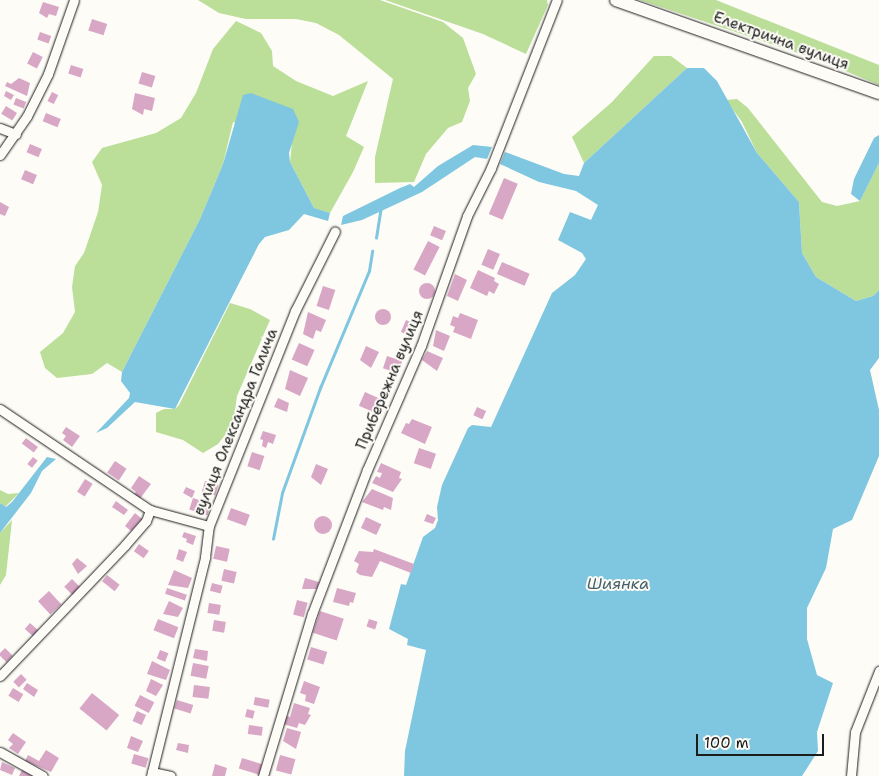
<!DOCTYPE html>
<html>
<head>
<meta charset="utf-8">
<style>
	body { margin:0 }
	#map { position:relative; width:879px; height:776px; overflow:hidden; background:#fdfcf7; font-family:"Shantell Sans",sans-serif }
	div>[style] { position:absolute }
	.green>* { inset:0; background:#bbde98 }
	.water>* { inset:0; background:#7fc6e0 }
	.stream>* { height:2.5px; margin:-1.25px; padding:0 1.25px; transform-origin:1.25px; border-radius:1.25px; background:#7fc6e0 }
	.building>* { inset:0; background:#d9a7c6; transform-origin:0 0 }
	.round { border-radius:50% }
	.roads { filter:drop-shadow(0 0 1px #1c1c1c) drop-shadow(0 0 1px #1c1c1c) }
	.street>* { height:9px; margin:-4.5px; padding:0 4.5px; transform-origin:4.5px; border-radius:4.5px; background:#fdfcf7 }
	.secondary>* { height:12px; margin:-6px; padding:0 6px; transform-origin:6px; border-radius:6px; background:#fdfcf7 }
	span { translate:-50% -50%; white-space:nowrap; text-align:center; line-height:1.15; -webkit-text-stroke:4px #fdfcf7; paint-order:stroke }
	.street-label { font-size:15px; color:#1c1c1c }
	.water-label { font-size:16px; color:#44606a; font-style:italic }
	.scale { position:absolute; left:696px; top:734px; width:128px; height:22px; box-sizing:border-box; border:2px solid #1c1c1c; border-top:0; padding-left:6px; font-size:15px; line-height:18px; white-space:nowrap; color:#1c1c1c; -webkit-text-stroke:4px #fdfcf7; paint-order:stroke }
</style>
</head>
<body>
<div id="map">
	<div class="green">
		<div style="clip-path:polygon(198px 0,380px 0,443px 22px,463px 38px,476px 74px,468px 88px,470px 101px,462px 122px,448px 128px,426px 154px,414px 182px,375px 183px,375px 157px,393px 79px,339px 35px,316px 23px,296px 19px,246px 19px,219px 13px)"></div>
		<div style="clip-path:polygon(385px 0,547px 0,548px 5px,526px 54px,483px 34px)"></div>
		<div style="clip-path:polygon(640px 0,716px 0,879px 65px,879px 85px,819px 60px)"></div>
		<div style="clip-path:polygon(236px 21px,261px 33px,272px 51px,273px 66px,296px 81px,333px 96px,368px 81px,346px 136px,364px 147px,353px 172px,330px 213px,319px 210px,314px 208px,290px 162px,292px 142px,233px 122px,223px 164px,200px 219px,122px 372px,107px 363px,92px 374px,57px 378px,45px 368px,40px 352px,63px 333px,75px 312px,72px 287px,75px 266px,84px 253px,98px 212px,102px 185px,92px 162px,102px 148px,156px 133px,181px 118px,196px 93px,213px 49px)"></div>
		<div style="clip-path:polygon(654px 56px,671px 56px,687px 68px,584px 163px,572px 137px,612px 102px)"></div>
		<div style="clip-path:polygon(737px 99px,748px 108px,822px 202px,837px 206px,860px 201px,879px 163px,879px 290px,873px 296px,856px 301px,816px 277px,802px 253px,799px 202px,757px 153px,742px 122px,726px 100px)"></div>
		<div style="clip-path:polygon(230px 303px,250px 309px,270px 320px,237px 396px,233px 425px,218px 444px,203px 453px,183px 440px,156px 432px,156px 413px,164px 409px,175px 409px,179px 405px)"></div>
		<div style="clip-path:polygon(0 490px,8px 494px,19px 493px,5px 507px,0 503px)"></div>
		<div style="clip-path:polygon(12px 520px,6px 575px,0 585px,0 533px)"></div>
	</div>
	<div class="water">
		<div style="clip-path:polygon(687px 68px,704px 68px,717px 81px,757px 153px,799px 202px,802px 253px,816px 277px,856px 301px,873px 296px,879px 290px,879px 358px,870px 370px,879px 410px,879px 456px,852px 520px,833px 529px,826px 568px,807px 608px,807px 639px,817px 675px,833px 683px,817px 732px,818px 751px,802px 776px,404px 776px,405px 751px,426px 650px,407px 645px,408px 639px,389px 629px,401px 584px,406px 585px,423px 537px,435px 528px,438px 520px,437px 507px,442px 485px,468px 428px,472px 425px,491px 427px,552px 293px,575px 275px,586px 259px,582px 253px,558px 240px,570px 212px,591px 220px,598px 205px,576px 191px,539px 182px,500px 164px,505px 152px,564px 174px,579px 176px,584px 163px)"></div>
		<div style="clip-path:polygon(251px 93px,293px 109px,299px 122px,289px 153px,290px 162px,314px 208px,330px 213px,328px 221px,304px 214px,289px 230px,265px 237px,259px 244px,175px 409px,135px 402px,107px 428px,96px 433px,129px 398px,130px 393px,121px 381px,122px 372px,200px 219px,223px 164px,243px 95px)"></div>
		<div style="clip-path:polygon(879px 135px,879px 163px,860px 201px,851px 194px,854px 179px,874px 138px)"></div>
		<div style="clip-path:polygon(473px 145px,492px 147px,487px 159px,475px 157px,422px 192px,362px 220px,341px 225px,343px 216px,400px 188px,410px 184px,414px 187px,438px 166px)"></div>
		<div style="clip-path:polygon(47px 457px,56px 459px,42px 471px,31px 493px,0 533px,0 503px,6px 507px,12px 502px)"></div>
	</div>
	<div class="stream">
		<div style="left:376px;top:238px;width:31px;rotate:-81deg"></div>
		<div style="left:273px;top:539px;width:47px;rotate:-78.9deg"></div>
		<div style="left:282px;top:493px;width:112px;rotate:-70.1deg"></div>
		<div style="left:320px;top:388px;width:127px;rotate:-67.3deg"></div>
		<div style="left:369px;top:271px;width:20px;rotate:-81deg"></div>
	</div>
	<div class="building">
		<div style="clip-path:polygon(43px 2px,59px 7px,56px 16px,49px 14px,47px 18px,39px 13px)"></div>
		<div style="left:92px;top:19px;width:16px;height:12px;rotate:18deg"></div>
		<div style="left:40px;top:32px;width:12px;height:8px;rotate:20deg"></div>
		<div style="left:33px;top:52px;width:11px;height:13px;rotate:27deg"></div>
		<div style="left:71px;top:65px;width:13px;height:9px;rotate:18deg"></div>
		<div style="left:142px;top:72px;width:14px;height:12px;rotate:17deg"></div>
		<div style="clip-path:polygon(19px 78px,30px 83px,27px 96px,5px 86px,7px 82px,11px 84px)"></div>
		<div style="clip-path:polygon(6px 91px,14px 95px,11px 100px,4px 96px)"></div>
		<div style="left:52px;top:92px;width:7px;height:10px;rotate:27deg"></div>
		<div style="clip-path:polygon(135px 93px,155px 98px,152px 111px,144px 109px,143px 115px,132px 109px)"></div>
		<div style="left:16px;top:98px;width:11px;height:7px;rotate:22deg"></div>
		<div style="left:6px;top:106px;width:13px;height:9px;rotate:32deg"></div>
		<div style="left:46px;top:113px;width:16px;height:9px;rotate:22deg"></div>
		<div style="left:30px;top:144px;width:13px;height:9px;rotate:23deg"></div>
		<div style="left:25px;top:170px;width:13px;height:10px;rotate:23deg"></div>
		<div style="left:504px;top:178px;width:15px;height:39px;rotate:23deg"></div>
		<div style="clip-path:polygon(0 202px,9px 207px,5px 216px,0 214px)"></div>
		<div style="left:434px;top:226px;width:13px;height:10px;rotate:23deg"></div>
		<div style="left:428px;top:241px;width:13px;height:32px;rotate:27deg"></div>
		<div style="left:488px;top:249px;width:13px;height:17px;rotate:23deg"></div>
		<div style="left:502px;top:262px;width:30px;height:13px;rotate:23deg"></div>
		<div style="clip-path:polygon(478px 270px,495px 278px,494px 281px,499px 284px,494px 294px,489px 291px,487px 296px,470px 288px)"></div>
		<div style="clip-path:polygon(455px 274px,467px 280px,458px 301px,447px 296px)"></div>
		<div class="round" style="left:419px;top:283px;width:16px;height:16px"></div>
		<div style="left:323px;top:286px;width:13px;height:21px;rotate:18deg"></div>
		<div class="round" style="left:375px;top:309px;width:16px;height:16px"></div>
		<div style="clip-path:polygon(308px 312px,326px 320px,321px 332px,316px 330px,313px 339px,303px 334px)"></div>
		<div style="clip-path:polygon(460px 313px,478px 320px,471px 339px,453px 332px,455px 327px,450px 325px,453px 316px,458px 318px)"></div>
		<div style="left:406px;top:320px;width:13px;height:13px;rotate:23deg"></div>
		<div style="clip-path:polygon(436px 330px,450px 336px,444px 351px,433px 346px)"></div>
		<div style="left:299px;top:343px;width:17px;height:18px;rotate:24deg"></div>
		<div style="clip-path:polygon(366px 346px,379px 352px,371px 368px,360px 360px)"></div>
		<div style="clip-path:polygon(427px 351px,443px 358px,437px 371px,422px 360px)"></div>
		<div style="left:387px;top:356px;width:16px;height:13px;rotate:18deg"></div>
		<div style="clip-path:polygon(290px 370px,308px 378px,300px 396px,285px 389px)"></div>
		<div style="left:365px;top:392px;width:17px;height:15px;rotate:24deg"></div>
		<div style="clip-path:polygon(278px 398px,289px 403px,287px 412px,274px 407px)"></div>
		<div style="left:477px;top:407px;width:10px;height:9px;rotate:24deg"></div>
		<div style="clip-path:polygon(412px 419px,432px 427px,425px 444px,401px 433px,406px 423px,409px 424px)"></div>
		<div style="clip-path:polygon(66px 427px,80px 436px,72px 447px,63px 440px,66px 436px,62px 433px)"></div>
		<div style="clip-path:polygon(263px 431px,276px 435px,273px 444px,268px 442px,266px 448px,262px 446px,263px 440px,260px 439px)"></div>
		<div style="left:26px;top:438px;width:15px;height:7px;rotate:37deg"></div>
		<div style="left:419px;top:448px;width:18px;height:16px;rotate:19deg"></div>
		<div style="left:252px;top:452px;width:13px;height:15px;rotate:18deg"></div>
		<div style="left:33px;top:457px;width:6px;height:9px;rotate:39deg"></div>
		<div style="left:115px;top:461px;width:14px;height:14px;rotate:34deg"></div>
		<div style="clip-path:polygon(381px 463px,401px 472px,399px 478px,402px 479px,393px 492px,372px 483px,376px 476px,380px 478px,382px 473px,377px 472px)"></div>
		<div style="clip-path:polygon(316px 464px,328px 469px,321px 485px,311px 477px)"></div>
		<div style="clip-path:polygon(139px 476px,151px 484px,139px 500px,133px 496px,136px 492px,131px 488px)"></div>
		<div style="left:85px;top:479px;width:9px;height:15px;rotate:32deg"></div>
		<div style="left:205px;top:481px;width:14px;height:11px;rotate:17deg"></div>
		<div style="clip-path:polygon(186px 487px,195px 491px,192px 498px,183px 493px)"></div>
		<div style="clip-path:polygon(372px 489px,393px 498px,391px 510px,384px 507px,383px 510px,362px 502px)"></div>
		<div style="left:193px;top:498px;width:19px;height:12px;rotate:18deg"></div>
		<div style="clip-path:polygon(116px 501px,128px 510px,124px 515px,112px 507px)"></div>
		<div style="left:231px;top:508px;width:20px;height:12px;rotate:20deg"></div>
		<div style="clip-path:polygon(135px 513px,142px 519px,131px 531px,125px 526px)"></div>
		<div style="clip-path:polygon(427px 514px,436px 518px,433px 524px,424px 521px)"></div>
		<div class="round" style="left:314px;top:516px;width:18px;height:18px"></div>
		<div style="left:366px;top:517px;width:17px;height:12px;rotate:25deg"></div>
		<div style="clip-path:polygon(184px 532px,196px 536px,193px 545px,186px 542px,187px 539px,182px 537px)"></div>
		<div style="left:139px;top:544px;width:12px;height:9px;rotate:35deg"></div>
		<div style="left:216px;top:546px;width:14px;height:13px;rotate:12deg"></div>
		<div style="clip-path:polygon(179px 549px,187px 552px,183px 562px,176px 559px)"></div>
		<div style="clip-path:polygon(374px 549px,414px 564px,411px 573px,380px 561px,372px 577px,360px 575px,356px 572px,359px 564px,354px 561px,359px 551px,373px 552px)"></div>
		<div style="clip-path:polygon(77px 558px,87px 566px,78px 574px,72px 564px)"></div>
		<div style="left:224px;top:569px;width:13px;height:12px;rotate:13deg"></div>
		<div style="clip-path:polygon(174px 570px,192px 578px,188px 588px,168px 585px)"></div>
		<div style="left:107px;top:575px;width:16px;height:8px;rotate:38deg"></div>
		<div style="clip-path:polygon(305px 578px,319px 582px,317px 589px,302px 589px)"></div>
		<div style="left:72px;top:579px;width:13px;height:11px;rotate:45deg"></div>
		<div style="left:212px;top:583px;width:11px;height:8px;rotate:15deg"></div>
		<div style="left:167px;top:588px;width:21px;height:6px;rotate:19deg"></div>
		<div style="clip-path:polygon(337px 588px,356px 593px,353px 603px,350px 602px,349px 606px,333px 602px)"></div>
		<div style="left:49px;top:591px;width:18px;height:15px;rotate:47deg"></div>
		<div style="left:297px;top:600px;width:11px;height:15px;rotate:15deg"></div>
		<div style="clip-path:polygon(169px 601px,183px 608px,178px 617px,163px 614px)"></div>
		<div style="left:209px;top:603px;width:12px;height:10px;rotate:9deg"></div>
		<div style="left:320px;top:611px;width:25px;height:23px;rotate:18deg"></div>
		<div style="left:158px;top:619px;width:22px;height:12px;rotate:22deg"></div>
		<div style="left:369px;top:619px;width:9px;height:8px;rotate:18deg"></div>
		<div style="left:214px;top:620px;width:12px;height:11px;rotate:9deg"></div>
		<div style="left:30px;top:623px;width:11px;height:8px;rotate:41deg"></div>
		<div style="left:311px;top:647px;width:17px;height:13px;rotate:17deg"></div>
		<div style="left:5px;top:648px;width:11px;height:9px;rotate:45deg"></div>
		<div style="clip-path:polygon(195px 649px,208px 651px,207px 661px,193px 658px)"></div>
		<div style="left:160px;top:650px;width:9px;height:9px;rotate:21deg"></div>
		<div style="clip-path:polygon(152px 661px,170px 670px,166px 680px,147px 674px)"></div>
		<div style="left:193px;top:663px;width:16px;height:13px;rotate:11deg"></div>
		<div style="left:21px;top:674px;width:8px;height:11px;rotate:45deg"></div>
		<div style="clip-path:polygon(151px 679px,163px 685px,156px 696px,146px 691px)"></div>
		<div style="clip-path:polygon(304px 681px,320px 687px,314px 704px,305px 701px,306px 695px,300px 693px)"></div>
		<div style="clip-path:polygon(27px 683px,38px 690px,34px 697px,23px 689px)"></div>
		<div style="left:194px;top:685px;width:16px;height:12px;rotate:7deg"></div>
		<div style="left:13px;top:688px;width:12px;height:9px;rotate:31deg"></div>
		<div style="left:92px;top:693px;width:35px;height:20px;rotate:39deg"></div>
		<div style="left:140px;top:695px;width:16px;height:12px;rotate:27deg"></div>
		<div style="left:255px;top:697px;width:15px;height:8px;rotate:11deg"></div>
		<div style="left:177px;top:700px;width:17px;height:9px;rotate:17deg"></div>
		<div style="clip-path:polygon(294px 703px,310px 708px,308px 714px,311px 715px,305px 725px,299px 723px,297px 728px,283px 724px,286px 716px,290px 717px)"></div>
		<div style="left:247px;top:709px;width:8px;height:8px;rotate:14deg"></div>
		<div style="left:137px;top:711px;width:10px;height:11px;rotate:24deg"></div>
		<div style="left:249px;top:725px;width:14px;height:9px;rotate:8deg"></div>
		<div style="clip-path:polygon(287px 728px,301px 732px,296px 749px,283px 741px)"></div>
		<div style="clip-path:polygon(13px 733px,26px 742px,18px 754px,9px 748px,13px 744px,8px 740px)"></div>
		<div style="clip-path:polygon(131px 736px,143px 741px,138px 752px,127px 748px)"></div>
		<div style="clip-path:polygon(178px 743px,189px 745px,188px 753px,176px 750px)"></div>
		<div style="clip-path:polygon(46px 750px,59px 758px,51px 772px,25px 761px,28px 755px,39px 761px)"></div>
		<div style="left:134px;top:754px;width:15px;height:10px;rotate:16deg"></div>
		<div style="left:280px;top:755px;width:16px;height:16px;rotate:15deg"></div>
		<div style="left:242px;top:758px;width:21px;height:11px;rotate:17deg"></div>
		<div style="clip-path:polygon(2px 762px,15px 768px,12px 775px,0 770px)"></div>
		<div style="clip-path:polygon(215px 764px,227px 768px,225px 776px,212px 776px)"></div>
		<div style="clip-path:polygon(22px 770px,34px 776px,19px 776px)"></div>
	</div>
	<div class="roads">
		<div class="street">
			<div style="left:0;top:128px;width:17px;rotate:21deg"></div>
			<div style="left:0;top:155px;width:47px;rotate:-55.3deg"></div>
			<div style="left:27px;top:116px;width:47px;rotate:-63.4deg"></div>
			<div style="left:48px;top:74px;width:78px;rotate:-70.6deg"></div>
			<div style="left:0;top:409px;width:181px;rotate:34deg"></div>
			<div style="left:150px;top:510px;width:61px;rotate:15.2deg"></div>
			<div style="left:0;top:676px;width:181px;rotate:-46.3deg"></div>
			<div style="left:125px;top:545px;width:32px;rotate:-49deg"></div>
			<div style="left:146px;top:521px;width:12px;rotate:-70deg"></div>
			<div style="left:0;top:752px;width:49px;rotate:29.2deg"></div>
			<div style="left:152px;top:772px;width:19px;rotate:12deg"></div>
			<div style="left:151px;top:776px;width:226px;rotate:-76.1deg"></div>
			<div style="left:205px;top:557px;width:31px;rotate:-83deg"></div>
			<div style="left:209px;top:526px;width:232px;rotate:-68.2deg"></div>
			<div style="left:295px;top:311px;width:89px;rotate:-63.4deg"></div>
			<div style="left:263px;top:776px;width:169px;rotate:-73.2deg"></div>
			<div style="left:312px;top:614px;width:154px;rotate:-69.1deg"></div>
			<div style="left:367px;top:470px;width:135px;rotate:-66.5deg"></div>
			<div style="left:421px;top:346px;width:138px;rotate:-70.5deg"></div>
			<div style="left:467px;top:216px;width:54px;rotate:-63.4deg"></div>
			<div style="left:491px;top:168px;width:180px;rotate:-68.6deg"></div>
			<div style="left:851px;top:776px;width:44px;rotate:-84.8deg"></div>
			<div style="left:855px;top:732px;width:66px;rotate:-68.5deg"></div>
		</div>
		<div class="secondary">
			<div style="left:616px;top:0;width:279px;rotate:19.5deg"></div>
		</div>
	</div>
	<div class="street-label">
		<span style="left:781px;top:41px;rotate:20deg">Електрична вулиця</span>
		<span style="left:390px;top:380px;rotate:-67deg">Прибережна вулиця</span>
		<span style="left:236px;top:422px;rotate:-68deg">вулиця Олександра Галича</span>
	</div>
	<div class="water-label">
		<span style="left:618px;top:584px">Шиянка</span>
	</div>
	<div class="scale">100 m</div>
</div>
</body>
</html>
